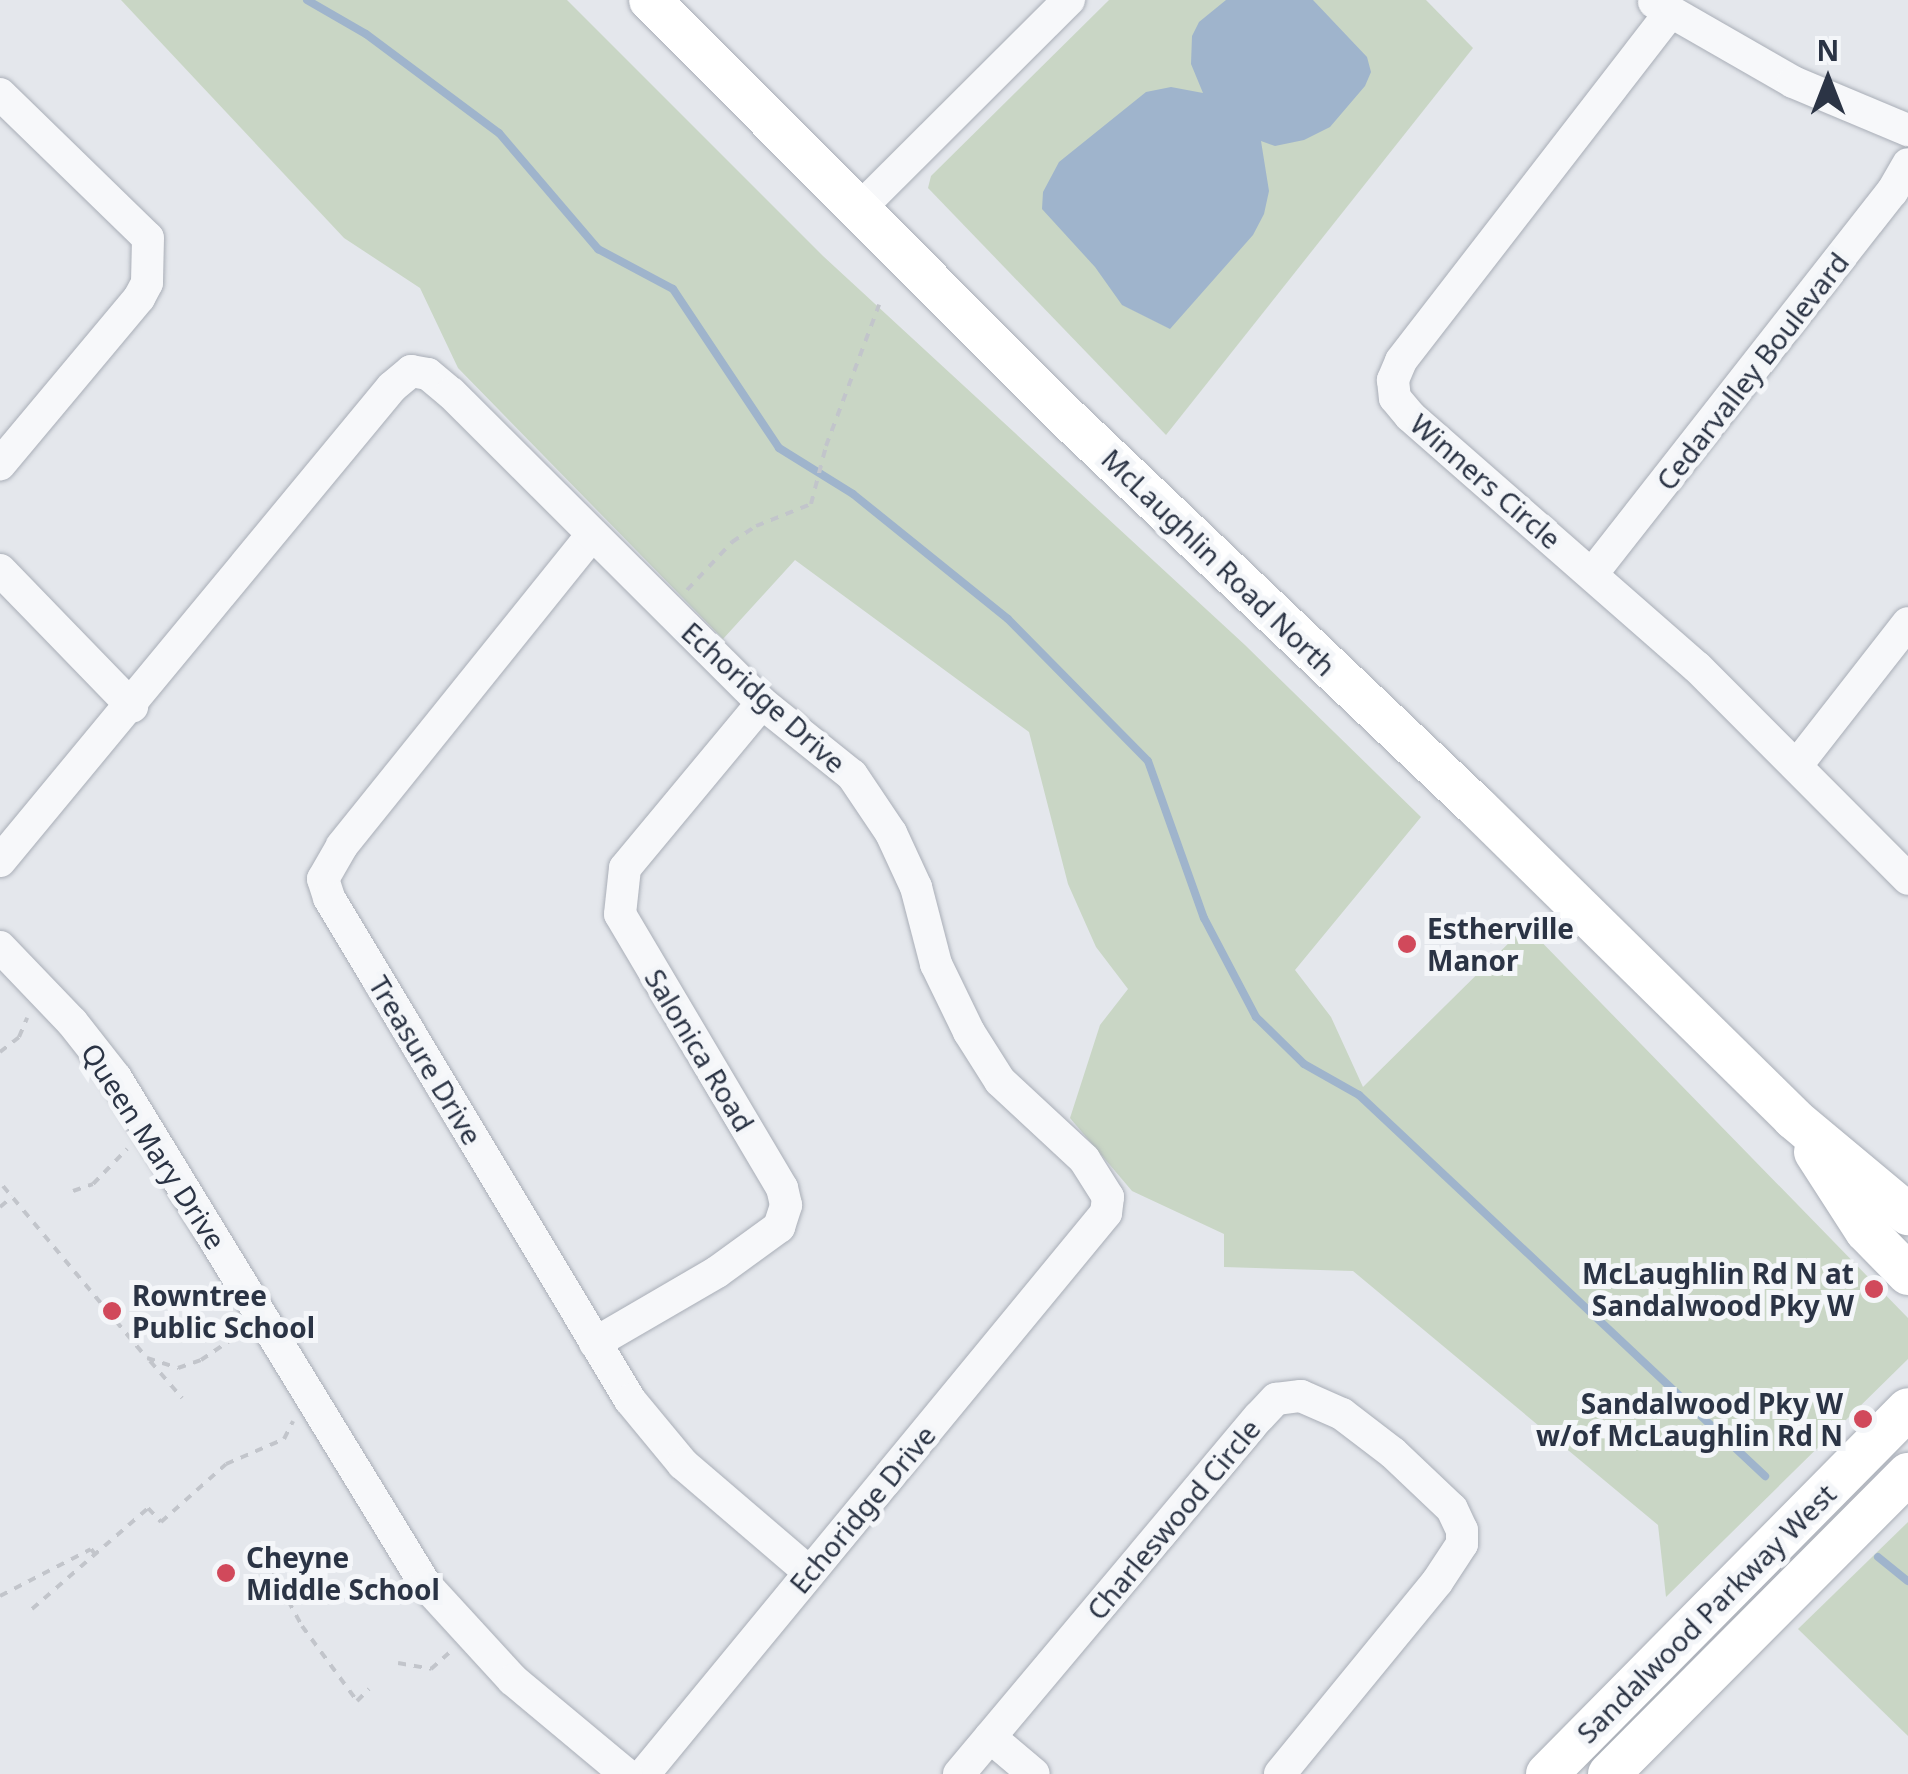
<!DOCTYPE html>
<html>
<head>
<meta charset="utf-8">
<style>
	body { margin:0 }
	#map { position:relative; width:1908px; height:1774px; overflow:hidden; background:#e4e7ec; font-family:"Noto Sans",sans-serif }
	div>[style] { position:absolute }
	.green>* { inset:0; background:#c9d6c5 }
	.water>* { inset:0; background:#9fb4cc }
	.stream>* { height:8px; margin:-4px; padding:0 4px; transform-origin:4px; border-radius:4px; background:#9fb4cc }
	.path>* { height:4px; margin-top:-2px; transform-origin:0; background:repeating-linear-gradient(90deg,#c2c5cb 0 8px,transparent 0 16px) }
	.roads { filter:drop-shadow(0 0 2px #a9aeb7) drop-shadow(0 0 2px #a9aeb7) }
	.minor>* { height:32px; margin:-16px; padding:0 16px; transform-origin:16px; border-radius:16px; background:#f7f8fa }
	.major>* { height:42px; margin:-21px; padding:0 21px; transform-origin:21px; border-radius:21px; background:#fff }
	.dots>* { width:28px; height:28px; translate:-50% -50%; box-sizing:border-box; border:5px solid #f4f6f9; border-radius:50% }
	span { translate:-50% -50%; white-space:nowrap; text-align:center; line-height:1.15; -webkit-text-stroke:10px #f4f6f9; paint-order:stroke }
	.street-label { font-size:28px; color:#2b3445 }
	.poi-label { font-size:28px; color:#2b3445; font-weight:700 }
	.left { translate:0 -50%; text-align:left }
	.right { translate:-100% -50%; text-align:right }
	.north { position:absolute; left:1778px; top:30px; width:100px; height:100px; -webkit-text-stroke:8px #f4f6f9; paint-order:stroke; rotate:0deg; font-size:28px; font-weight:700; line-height:40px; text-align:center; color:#2b3445 }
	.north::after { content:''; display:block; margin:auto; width:35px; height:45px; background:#2b3445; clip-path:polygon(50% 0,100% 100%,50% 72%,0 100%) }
</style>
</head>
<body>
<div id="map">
	<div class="green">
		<div style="clip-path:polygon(121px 0,567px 0,823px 256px,1245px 645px,1421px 817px,1295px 970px,1331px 1017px,1363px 1087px,1526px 926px,1908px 1318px,1908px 1359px,1666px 1597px,1658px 1525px,1353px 1271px,1224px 1267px,1224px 1234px,1132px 1191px,1070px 1118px,1100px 1025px,1128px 989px,1096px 947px,1068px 884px,1029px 732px,795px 560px,723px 639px,458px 368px,420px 288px,344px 238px)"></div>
		<div style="clip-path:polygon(1109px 0,1426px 0,1473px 48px,1166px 435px,928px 188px,931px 176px)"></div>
		<div style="clip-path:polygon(1908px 1522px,1908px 1736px,1798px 1629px)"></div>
	</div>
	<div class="water">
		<div style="clip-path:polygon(1226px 0,1313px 0,1367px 57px,1371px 72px,1365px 86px,1330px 127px,1304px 140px,1275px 146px,1261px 141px,1269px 191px,1264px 214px,1253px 235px,1170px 329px,1122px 305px,1095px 267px,1042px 209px,1043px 192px,1059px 162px,1146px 92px,1171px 87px,1203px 93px,1191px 64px,1192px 36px,1199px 22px)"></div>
	</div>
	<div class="stream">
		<div style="left:307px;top:0;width:68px;rotate:30deg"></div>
		<div style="left:366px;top:34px;width:166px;rotate:36.7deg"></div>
		<div style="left:499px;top:133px;width:153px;rotate:49.5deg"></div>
		<div style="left:598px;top:249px;width:85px;rotate:28.1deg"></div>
		<div style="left:673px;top:289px;width:191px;rotate:56.3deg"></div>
		<div style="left:779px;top:448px;width:87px;rotate:31.9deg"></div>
		<div style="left:853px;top:494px;width:199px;rotate:38.9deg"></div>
		<div style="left:1008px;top:619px;width:199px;rotate:45.4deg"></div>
		<div style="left:1148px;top:761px;width:167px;rotate:70.4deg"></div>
		<div style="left:1204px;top:918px;width:112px;rotate:62.3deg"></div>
		<div style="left:1256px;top:1017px;width:67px;rotate:44.4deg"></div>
		<div style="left:1304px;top:1064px;width:63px;rotate:29.4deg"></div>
		<div style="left:1359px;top:1095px;width:557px;rotate:43.18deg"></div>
		<div style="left:1878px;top:1557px;width:38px;rotate:39deg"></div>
	</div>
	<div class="path">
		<div style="left:687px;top:590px;width:66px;rotate:-46.8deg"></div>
		<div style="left:732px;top:542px;width:29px;rotate:-34deg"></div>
		<div style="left:756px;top:526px;width:59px;rotate:-21.8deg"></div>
		<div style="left:811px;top:504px;width:60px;rotate:-75.5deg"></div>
		<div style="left:826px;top:446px;width:151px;rotate:-69.4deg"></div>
		<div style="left:0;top:1052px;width:24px;rotate:-38deg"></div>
		<div style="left:19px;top:1037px;width:21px;rotate:-67deg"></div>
		<div style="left:3px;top:1186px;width:224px;rotate:50.1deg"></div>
		<div style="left:147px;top:1358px;width:33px;rotate:18deg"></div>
		<div style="left:178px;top:1368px;width:24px;rotate:-19deg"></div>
		<div style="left:201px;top:1360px;width:34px;rotate:-34deg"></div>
		<div style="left:229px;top:1341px;width:14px;rotate:-12deg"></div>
		<div style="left:73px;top:1191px;width:21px;rotate:-19deg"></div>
		<div style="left:93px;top:1184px;width:49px;rotate:-45.8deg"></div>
		<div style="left:0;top:1207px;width:16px;rotate:-40deg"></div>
		<div style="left:150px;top:1361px;width:49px;rotate:49.1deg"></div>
		<div style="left:273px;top:1573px;width:60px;rotate:61.3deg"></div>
		<div style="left:302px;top:1626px;width:93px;rotate:53.7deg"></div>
		<div style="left:357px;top:1701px;width:17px;rotate:-45deg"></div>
		<div style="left:0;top:1596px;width:102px;rotate:-27.3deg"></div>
		<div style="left:91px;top:1549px;width:6px;rotate:51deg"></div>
		<div style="left:32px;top:1609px;width:154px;rotate:-41deg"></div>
		<div style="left:148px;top:1508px;width:19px;rotate:47deg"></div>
		<div style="left:161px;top:1522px;width:87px;rotate:-41.7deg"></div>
		<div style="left:226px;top:1464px;width:63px;rotate:-23.3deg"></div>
		<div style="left:284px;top:1439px;width:20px;rotate:-63deg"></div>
		<div style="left:398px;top:1663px;width:34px;rotate:10deg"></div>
		<div style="left:431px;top:1669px;width:24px;rotate:-42deg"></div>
	</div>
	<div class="roads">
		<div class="minor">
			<div style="left:1654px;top:2px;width:160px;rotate:29.9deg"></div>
			<div style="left:1793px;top:82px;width:125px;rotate:22.7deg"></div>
			<div style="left:1669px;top:14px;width:438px;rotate:127.7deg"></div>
			<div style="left:1401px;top:361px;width:21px;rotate:113deg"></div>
			<div style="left:1393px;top:380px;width:18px;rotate:84deg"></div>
			<div style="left:1395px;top:398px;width:23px;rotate:50deg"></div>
			<div style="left:1410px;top:416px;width:381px;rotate:41.2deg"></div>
			<div style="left:1697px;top:667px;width:299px;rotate:45.1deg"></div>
			<div style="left:0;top:94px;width:206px;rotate:44.2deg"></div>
			<div style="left:148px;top:238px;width:45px;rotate:91.3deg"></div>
			<div style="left:147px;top:283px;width:17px;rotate:118deg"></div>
			<div style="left:139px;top:298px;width:217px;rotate:129.9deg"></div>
			<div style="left:858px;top:210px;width:298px;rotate:-44.9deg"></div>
			<div style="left:591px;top:536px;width:398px;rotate:128.8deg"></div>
			<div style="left:342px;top:846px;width:38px;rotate:120deg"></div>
			<div style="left:323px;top:879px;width:20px;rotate:72deg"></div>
			<div style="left:329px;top:898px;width:585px;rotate:59.05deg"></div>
			<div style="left:630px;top:1400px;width:83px;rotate:50.4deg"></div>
			<div style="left:683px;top:1464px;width:166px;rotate:40.6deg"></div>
			<div style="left:0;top:570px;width:190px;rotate:45.9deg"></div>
			<div style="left:1592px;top:574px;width:486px;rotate:-51.9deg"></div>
			<div style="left:1892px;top:192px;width:32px;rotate:-60deg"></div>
			<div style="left:1797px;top:765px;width:180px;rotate:-52deg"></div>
			<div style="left:0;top:861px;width:615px;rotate:-50.41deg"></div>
			<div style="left:392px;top:387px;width:25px;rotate:-40deg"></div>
			<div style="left:411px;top:371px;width:17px;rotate:10deg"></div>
			<div style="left:428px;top:374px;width:30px;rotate:40deg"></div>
			<div style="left:451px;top:393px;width:439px;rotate:44.9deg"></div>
			<div style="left:762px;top:703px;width:115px;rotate:38.7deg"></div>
			<div style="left:852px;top:775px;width:70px;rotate:56.1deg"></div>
			<div style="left:891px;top:833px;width:60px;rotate:65.2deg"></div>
			<div style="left:916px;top:887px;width:80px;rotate:75.4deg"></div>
			<div style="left:936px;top:964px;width:76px;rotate:64.1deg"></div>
			<div style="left:969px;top:1032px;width:58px;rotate:57.7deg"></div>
			<div style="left:1000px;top:1081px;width:115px;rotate:42.9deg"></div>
			<div style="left:1084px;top:1159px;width:45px;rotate:57.7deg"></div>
			<div style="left:1108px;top:1197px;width:16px;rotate:97deg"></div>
			<div style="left:1106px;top:1213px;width:727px;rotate:129.47deg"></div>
			<div style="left:0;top:947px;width:104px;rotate:46.2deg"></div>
			<div style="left:72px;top:1022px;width:71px;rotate:51.8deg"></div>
			<div style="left:116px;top:1078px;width:593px;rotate:58.59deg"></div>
			<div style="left:425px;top:1584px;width:130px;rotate:47.5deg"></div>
			<div style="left:513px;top:1680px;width:147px;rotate:39.8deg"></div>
			<div style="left:595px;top:1343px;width:141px;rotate:-30.2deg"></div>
			<div style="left:717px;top:1272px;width:77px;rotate:-36deg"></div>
			<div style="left:779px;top:1227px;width:23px;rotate:-72deg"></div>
			<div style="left:786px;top:1205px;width:17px;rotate:-103deg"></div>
			<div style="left:782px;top:1188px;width:318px;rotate:-120.6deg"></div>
			<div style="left:620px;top:914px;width:46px;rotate:-83.8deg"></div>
			<div style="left:625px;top:868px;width:214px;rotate:-50.3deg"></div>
			<div style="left:990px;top:1737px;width:57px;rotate:40.1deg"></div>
			<div style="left:959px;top:1774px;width:466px;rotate:-50deg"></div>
			<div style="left:1259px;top:1417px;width:25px;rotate:-47deg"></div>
			<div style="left:1276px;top:1399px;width:25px;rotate:-7deg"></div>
			<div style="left:1301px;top:1396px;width:45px;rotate:23.7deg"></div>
			<div style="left:1342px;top:1414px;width:64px;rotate:37.4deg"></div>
			<div style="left:1393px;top:1453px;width:81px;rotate:43.5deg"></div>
			<div style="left:1452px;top:1509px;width:23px;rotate:65deg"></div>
			<div style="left:1462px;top:1530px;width:14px;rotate:90deg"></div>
			<div style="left:1462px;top:1544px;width:45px;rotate:123.3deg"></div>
			<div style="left:1437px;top:1582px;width:248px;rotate:129.3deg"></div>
		</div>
		<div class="major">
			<div style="left:650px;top:0;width:583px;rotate:45.07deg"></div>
			<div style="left:1062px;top:413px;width:574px;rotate:43.52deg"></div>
			<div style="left:1478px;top:808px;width:442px;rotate:44.5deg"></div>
			<div style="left:1793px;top:1118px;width:150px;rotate:39.9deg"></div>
			<div style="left:1815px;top:1152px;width:94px;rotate:57.2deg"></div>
			<div style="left:1866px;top:1231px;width:60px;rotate:45.7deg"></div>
			<div style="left:1547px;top:1774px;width:513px;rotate:-45.32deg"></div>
			<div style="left:1609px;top:1774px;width:424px;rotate:-45.1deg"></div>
		</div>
	</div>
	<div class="dots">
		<div style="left:1407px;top:944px;background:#d1495b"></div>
		<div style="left:1874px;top:1289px;background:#d1495b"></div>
		<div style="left:112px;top:1311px;background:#d1495b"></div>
		<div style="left:1863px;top:1419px;background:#d1495b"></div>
		<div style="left:226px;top:1573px;background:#d1495b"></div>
	</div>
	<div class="street-label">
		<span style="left:1752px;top:371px;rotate:-52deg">Cedarvalley Boulevard</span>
		<span style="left:1486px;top:481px;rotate:41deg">Winners Circle</span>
		<span style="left:1219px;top:562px;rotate:44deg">McLaughlin Road North</span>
		<span style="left:764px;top:697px;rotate:42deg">Echoridge Drive</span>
		<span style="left:700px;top:1050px;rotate:59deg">Salonica Road</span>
		<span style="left:426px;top:1060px;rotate:59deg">Treasure Drive</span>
		<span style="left:154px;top:1146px;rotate:57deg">Queen Mary Drive</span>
		<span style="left:862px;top:1509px;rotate:-50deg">Echoridge Drive</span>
		<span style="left:1173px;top:1519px;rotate:-50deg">Charleswood Circle</span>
		<span style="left:1706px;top:1613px;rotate:-45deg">Sandalwood Parkway West</span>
	</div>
	<div class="poi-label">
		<span class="left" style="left:1427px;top:944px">Estherville<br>Manor</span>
		<span class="right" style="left:1854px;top:1289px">McLaughlin Rd N at<br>Sandalwood Pky W</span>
		<span class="left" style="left:132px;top:1311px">Rowntree<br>Public School</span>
		<span class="right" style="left:1843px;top:1419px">Sandalwood Pky W<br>w/of McLaughlin Rd N</span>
		<span class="left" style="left:246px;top:1573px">Cheyne<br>Middle School</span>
	</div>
	<div class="north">N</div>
</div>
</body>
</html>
